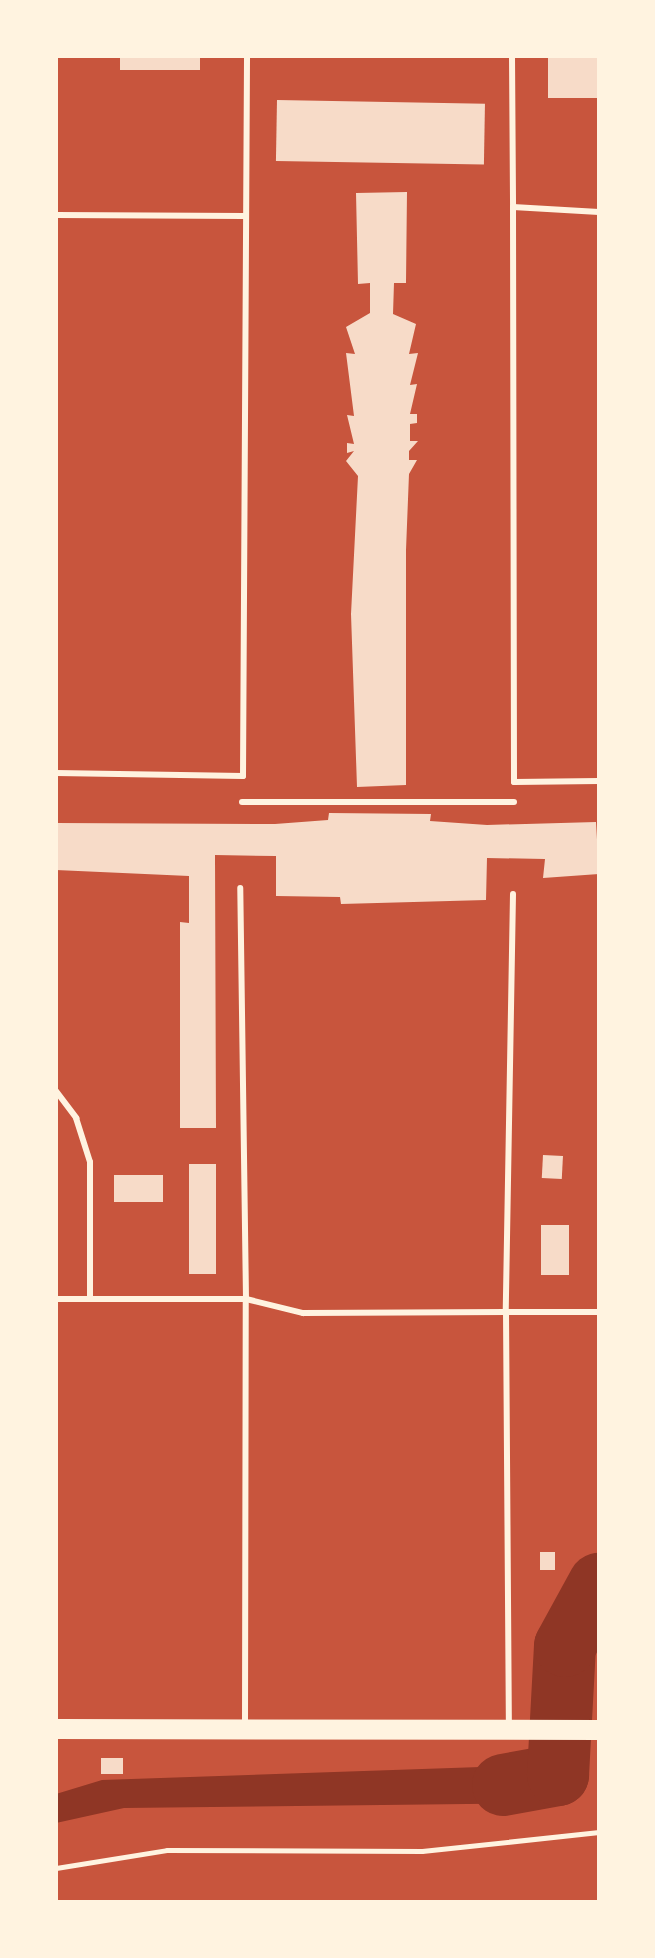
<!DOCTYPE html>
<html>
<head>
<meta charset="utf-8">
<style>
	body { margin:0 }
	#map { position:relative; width:655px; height:1958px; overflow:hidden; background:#c8553d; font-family:"Work Sans",sans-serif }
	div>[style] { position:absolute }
	.water>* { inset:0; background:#8f3625 }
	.river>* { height:62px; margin:-31px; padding:0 31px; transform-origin:31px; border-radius:31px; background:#8f3625 }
	.building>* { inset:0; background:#f7dbc8; transform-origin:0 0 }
	.path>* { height:5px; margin:-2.5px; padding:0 2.5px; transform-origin:2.5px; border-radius:2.5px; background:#fff3e0 }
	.service>* { height:6px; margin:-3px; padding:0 3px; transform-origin:3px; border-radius:3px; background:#fff3e0 }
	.primary>* { height:20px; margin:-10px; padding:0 10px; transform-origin:10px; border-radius:10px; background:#fff3e0 }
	span { translate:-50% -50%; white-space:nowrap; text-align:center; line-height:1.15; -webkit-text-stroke:7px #fff3e0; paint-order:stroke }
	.frame { position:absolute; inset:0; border:58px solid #fff3e0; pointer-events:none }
</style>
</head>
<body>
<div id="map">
	<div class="water">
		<div style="clip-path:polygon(599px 1567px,582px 1695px,549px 1695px,548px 1660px,573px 1585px)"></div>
		<div style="clip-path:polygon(545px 1747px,578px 1747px,582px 1773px,552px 1803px,124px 1808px,56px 1823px,56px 1794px,102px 1780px,543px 1765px)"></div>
	</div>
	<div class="river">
		<div style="left:503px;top:1785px;width:56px;rotate:-10.3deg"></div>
		<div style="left:558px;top:1775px;width:129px;rotate:-86.9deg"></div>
		<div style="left:565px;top:1646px;width:71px;rotate:-61.3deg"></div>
	</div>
	<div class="building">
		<div style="left:120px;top:56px;width:80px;height:14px"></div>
		<div style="left:548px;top:56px;width:51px;height:42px"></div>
		<div style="left:277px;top:100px;width:208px;height:61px;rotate:1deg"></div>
		<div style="clip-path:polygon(407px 192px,406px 283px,394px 283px,393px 314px,416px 324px,409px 354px,418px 353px,410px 385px,417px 384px,410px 414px,417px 414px,417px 423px,410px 424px,410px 441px,418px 441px,409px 451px,409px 460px,417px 460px,409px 474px,406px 550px,406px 785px,357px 787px,351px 614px,358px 476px,346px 461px,354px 451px,347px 453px,347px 443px,354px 444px,347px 415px,354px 416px,346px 353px,355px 354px,346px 327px,370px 313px,370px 283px,358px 284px,356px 193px)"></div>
		<div style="clip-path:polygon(329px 813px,431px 814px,430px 821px,487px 825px,596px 822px,599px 874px,543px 878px,545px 859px,487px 858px,486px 900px,341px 904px,340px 897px,276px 896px,276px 856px,215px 855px,216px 1128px,180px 1128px,180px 922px,189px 923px,189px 876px,56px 870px,56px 823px,275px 824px,328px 820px)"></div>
		<div style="left:543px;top:1155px;width:20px;height:23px;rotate:3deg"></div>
		<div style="left:216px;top:1164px;width:110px;height:27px;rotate:90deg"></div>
		<div style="left:114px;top:1175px;width:49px;height:27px"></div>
		<div style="left:541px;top:1225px;width:28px;height:50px"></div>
		<div style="left:540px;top:1552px;width:15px;height:18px"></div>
		<div style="left:101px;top:1758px;width:22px;height:16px"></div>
	</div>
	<div class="path">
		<div style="left:56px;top:1868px;width:112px;rotate:-9.2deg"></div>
		<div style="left:167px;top:1850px;width:255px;rotate:0.2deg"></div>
		<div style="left:422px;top:1851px;width:178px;rotate:-6.1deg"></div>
	</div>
	<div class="service">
		<div style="left:512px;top:56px;width:151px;rotate:89.6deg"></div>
		<div style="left:513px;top:207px;width:86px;rotate:3.3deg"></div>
		<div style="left:513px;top:207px;width:575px;rotate:89.9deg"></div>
		<div style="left:514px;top:782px;width:85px;rotate:-0.7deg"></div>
		<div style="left:56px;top:215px;width:188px;rotate:0.3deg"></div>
		<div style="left:56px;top:773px;width:187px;rotate:0.9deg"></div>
		<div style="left:243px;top:776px;width:720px;rotate:-89.68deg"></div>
		<div style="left:242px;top:802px;width:272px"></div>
		<div style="left:513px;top:894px;width:418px;rotate:91deg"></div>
		<div style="left:506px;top:1312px;width:93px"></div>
		<div style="left:56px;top:1091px;width:34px;rotate:53deg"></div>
		<div style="left:76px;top:1118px;width:46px;rotate:72.3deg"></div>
		<div style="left:90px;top:1162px;width:136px;rotate:90deg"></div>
		<div style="left:56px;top:1299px;width:190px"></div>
		<div style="left:246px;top:1299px;width:411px;rotate:-90.8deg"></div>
		<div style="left:245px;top:1727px;width:428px;rotate:-89.9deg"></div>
		<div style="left:246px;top:1299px;width:59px;rotate:13.8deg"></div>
		<div style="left:303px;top:1313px;width:203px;rotate:-0.3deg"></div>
		<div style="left:506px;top:1312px;width:414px;rotate:89.6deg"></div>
	</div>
	<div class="primary">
		<div style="left:56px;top:1729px;width:543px;rotate:0.11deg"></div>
	</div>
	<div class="frame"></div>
</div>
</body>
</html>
